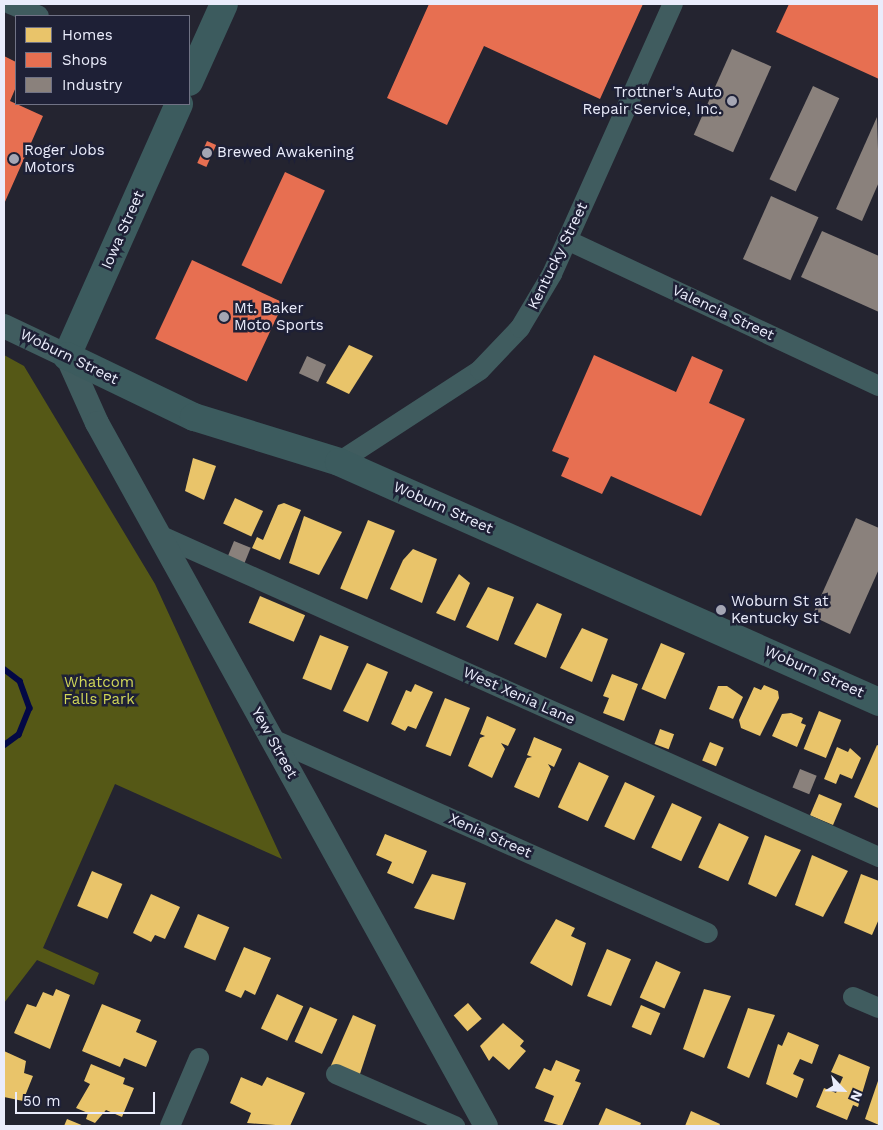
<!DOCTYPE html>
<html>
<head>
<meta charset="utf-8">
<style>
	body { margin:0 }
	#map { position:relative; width:883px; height:1130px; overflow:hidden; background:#242430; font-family:"Work Sans",sans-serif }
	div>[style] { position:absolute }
	.forest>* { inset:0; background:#555816 }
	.homes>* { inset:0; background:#e9c46a; transform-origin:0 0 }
	.shops>* { inset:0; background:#e76f51; transform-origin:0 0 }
	.industry>* { inset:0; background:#8a817c; transform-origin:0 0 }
	.stream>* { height:5.5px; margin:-2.75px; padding:0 2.75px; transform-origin:2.75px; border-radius:2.75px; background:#030845 }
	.minor>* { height:20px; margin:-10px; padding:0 10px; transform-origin:10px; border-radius:10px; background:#405c5f }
	.tertiary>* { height:24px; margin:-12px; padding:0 12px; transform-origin:12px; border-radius:12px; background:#405c5f }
	.secondary>* { height:28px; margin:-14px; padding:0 14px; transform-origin:14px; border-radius:14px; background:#3c5b5e }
	.dots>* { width:14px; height:14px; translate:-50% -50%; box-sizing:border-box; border:2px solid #1e2036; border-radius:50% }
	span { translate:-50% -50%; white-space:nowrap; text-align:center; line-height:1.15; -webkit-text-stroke:5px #1e2036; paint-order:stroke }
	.poi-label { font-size:15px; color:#eaecfb }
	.right { translate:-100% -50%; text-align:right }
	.left { translate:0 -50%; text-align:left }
	.street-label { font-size:15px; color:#eaecfb }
	.park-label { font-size:15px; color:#d1d758 }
	.frame { position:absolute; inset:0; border:5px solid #eaecfb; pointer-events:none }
	.legend { position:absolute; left:15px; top:15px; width:175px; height:90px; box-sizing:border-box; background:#1e2036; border:1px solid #707285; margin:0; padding:6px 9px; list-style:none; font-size:15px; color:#eaecfb }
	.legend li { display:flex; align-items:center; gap:10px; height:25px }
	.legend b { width:25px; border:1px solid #707285 }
	.north { position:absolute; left:818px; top:1065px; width:50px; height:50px; -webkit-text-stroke:4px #1e2036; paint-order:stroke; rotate:114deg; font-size:14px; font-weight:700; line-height:20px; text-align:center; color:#eaecfb }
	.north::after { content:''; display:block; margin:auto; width:18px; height:22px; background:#eaecfb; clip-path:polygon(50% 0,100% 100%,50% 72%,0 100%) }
	.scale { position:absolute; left:15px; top:1092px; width:140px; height:22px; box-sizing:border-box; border:2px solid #eaecfb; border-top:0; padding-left:6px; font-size:15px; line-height:18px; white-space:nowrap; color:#eaecfb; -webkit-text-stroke:4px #1e2036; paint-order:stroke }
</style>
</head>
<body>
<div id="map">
	<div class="forest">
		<div style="clip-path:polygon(4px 355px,24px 366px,155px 584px,282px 859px,115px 784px,43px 948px,99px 973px,94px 985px,37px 960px,4px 1003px)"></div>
	</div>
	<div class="homes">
		<div style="clip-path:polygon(349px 345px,373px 356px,349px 394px,326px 383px)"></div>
		<div style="clip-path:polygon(193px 458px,216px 466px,204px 500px,185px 491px)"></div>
		<div style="left:235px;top:498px;width:31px;height:28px;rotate:25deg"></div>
		<div style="clip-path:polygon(284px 503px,301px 510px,280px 560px,252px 548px,257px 537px,263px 540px,278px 505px)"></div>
		<div style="clip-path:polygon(304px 516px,342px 532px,319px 575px,289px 563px)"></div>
		<div style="left:368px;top:520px;width:29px;height:74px;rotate:22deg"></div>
		<div style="clip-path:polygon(413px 549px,437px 559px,422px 603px,390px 589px,403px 560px)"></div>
		<div style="clip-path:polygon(459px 574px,470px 583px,455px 621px,436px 613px)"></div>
		<div style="clip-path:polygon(488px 587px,514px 597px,498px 641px,466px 627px)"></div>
		<div style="left:260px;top:596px;width:49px;height:29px;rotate:23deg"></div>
		<div style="clip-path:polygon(537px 603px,562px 614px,546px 658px,514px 644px)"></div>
		<div style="clip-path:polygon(582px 628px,608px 639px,592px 682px,560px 668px)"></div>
		<div style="left:320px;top:635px;width:31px;height:47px;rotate:22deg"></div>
		<div style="left:661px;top:643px;width:26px;height:50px;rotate:23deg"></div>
		<div style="clip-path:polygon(367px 663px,388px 672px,368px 722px,343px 711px)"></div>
		<div style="clip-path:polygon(612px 674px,638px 684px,624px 721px,603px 713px,609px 698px,603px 696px)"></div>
		<div style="clip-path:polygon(415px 684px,433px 692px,416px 729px,408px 726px,405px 731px,391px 724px,406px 690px,411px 692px)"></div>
		<div style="clip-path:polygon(764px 685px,778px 691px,779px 698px,760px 736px,741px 728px,739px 720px,754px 687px,761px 690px)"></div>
		<div style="clip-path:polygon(718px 686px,727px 686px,743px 697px,733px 719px,709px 709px)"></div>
		<div style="left:445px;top:698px;width:27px;height:52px;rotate:22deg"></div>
		<div style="left:819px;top:711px;width:24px;height:41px;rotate:22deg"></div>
		<div style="clip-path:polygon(791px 713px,803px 718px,801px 723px,806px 725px,797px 747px,772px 736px,782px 714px)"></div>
		<div style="clip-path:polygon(487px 716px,516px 729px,508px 746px,501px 743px,505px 749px,492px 778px,468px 766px,480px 738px,485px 736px,480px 734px)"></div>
		<div style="left:660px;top:729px;width:15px;height:16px;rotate:20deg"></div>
		<div style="clip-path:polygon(534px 737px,562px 749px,554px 767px,548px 764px,551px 769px,539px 798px,514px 787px,527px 758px,532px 757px,527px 755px)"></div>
		<div style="left:710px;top:742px;width:15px;height:20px;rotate:23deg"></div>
		<div style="clip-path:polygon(877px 745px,879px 746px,878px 808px,854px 797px)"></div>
		<div style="clip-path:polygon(837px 747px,848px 752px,850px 748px,861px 758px,852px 779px,840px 774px,836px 784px,824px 779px)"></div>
		<div style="left:579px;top:762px;width:33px;height:50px;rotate:25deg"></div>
		<div style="left:625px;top:782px;width:33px;height:49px;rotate:25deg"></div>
		<div style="left:819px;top:794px;width:25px;height:23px;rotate:23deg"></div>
		<div style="left:672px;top:803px;width:33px;height:49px;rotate:25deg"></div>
		<div style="left:719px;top:823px;width:33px;height:49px;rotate:25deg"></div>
		<div style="clip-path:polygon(385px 834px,427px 851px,413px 884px,387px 873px,392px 862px,376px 855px)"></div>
		<div style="clip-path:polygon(765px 835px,801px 850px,776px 897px,748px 884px)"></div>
		<div style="clip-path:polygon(812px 855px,848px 871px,823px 917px,795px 905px)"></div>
		<div style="left:92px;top:871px;width:33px;height:38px;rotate:23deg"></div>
		<div style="clip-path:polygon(432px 874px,466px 883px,454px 920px,414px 908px)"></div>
		<div style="clip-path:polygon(861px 874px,879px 881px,879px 919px,872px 935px,844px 923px)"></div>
		<div style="clip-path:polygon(151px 894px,180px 907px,165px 939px,155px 935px,151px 942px,133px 933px)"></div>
		<div style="left:198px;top:914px;width:34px;height:36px;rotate:23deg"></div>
		<div style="clip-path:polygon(556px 919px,575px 928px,571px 936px,586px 943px,572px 986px,530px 963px)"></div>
		<div style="clip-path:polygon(244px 947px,271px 958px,255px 995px,245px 990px,241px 998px,225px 991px)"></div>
		<div style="left:607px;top:949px;width:26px;height:51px;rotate:23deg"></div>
		<div style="left:656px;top:961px;width:27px;height:40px;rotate:24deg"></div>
		<div style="clip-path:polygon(56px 989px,70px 995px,50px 1049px,14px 1033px,27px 1004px,36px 1007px,43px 992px,53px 996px)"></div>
		<div style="clip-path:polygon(704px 989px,731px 996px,704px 1058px,683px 1049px)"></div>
		<div style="left:277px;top:994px;width:29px;height:38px;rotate:25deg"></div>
		<div style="left:468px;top:1003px;width:21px;height:19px;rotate:49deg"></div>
		<div style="clip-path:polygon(102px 1004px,141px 1020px,136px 1032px,157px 1041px,146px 1067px,124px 1058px,120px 1067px,82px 1051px)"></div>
		<div style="left:641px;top:1005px;width:21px;height:24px;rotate:23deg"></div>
		<div style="left:310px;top:1007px;width:30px;height:38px;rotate:24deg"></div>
		<div style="clip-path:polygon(748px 1008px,775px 1015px,749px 1078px,727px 1068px)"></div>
		<div style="clip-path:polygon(353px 1015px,376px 1025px,357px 1083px,329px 1070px)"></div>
		<div style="clip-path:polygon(503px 1023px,524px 1041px,520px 1046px,526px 1051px,509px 1070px,493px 1056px,489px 1061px,480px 1046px)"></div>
		<div style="clip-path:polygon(788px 1032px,819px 1045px,812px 1064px,800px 1059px,793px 1074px,804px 1079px,797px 1098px,766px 1084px,778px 1044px,782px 1046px)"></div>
		<div style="clip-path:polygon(4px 1051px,26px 1061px,24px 1073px,33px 1076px,23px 1101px,4px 1097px)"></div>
		<div style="clip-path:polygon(839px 1054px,870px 1067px,858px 1107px,853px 1105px,847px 1120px,816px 1107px,824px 1088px,836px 1093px,843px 1077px,831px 1072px)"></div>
		<div style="clip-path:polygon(556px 1060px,580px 1070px,575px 1081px,581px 1083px,562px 1126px,544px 1121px,554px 1096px,535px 1088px,544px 1068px,551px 1071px)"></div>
		<div style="clip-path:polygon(91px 1064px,125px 1078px,123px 1084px,134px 1088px,122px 1117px,106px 1110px,95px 1123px,86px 1119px,88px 1113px,76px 1108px,90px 1084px,84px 1081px)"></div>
		<div style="clip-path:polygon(241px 1077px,262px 1086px,267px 1077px,305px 1093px,290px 1126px,247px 1123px,251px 1113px,230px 1103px)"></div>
		<div style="clip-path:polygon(879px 1078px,879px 1125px,865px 1119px)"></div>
		<div style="clip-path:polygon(606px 1108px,641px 1123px,640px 1126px,598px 1126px)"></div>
		<div style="clip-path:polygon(691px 1111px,720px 1124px,719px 1126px,685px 1126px)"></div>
		<div style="clip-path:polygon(67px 1119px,84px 1126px,64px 1126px)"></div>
	</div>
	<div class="shops">
		<div style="clip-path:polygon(429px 4px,643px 4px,600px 99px,484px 46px,447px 125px,387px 98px)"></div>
		<div style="clip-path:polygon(789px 4px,879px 4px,879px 79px,776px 32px)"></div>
		<div style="clip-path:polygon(4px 56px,16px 62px,16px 87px,10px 101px,43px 116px,4px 204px)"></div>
		<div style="left:207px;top:141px;width:10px;height:24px;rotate:24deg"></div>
		<div style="left:285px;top:172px;width:44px;height:103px;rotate:25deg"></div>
		<div style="left:192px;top:260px;width:101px;height:87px;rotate:25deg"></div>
		<div style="clip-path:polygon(594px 355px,676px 392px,692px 356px,723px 370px,709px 403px,745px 419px,701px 516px,611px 476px,602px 494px,561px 476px,569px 458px,552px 451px)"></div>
	</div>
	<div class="industry">
		<div style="left:732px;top:49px;width:43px;height:94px;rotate:24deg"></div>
		<div style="left:813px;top:86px;width:29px;height:103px;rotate:25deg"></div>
		<div style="clip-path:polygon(877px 117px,879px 182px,862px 221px,836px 209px)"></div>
		<div style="left:771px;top:196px;width:52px;height:69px;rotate:24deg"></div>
		<div style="clip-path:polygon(822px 231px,879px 256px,879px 312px,801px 277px)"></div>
		<div style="left:307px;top:356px;width:21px;height:19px;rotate:25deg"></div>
		<div style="clip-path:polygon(856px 518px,879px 528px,879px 569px,850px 634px,812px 616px)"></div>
		<div style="left:234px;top:541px;width:18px;height:17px;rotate:22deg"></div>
		<div style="left:800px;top:769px;width:18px;height:20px;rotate:22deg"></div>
	</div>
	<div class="stream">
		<div style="left:4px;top:669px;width:20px;rotate:37deg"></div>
		<div style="left:20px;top:681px;width:29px;rotate:70deg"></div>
		<div style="left:30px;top:708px;width:29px;rotate:112deg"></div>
		<div style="left:19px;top:735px;width:19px;rotate:144deg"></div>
	</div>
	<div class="minor">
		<div style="left:10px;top:4px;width:31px;rotate:22deg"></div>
		<div style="left:567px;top:240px;width:344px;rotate:25.1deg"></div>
		<div style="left:339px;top:462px;width:168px;rotate:-33.1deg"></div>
		<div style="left:480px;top:370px;width:58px;rotate:-46.4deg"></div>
		<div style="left:520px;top:328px;width:63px;rotate:-59.3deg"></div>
		<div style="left:552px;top:274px;width:296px;rotate:-65.9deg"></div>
		<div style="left:159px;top:535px;width:789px;rotate:24.1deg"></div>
		<div style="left:272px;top:739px;width:477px;rotate:24deg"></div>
		<div style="left:853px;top:997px;width:28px;rotate:23deg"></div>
		<div style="left:336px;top:1074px;width:130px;rotate:23.6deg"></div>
		<div style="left:170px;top:1126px;width:74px;rotate:-66.9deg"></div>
	</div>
	<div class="tertiary">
		<div style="left:4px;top:326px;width:70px;rotate:25.5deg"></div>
		<div style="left:67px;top:356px;width:73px;rotate:65.9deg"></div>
		<div style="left:97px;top:423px;width:803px;rotate:61.04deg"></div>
	</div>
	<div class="secondary">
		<div style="left:189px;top:82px;width:85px;rotate:-65.8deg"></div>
		<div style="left:179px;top:104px;width:276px;rotate:114deg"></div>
		<div style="left:67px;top:356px;width:141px;rotate:25.7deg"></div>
		<div style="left:194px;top:417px;width:152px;rotate:17.2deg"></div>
		<div style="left:339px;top:462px;width:591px;rotate:23.96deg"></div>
	</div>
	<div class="dots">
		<div style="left:732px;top:101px;background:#a5a6b4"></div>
		<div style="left:207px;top:153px;background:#a5a6b4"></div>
		<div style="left:14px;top:159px;background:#a5a6b4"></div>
		<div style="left:224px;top:317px;background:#a5a6b4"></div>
		<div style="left:721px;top:610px;background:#a5a6b4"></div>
	</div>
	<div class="poi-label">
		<span class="right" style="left:722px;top:101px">Trottner's Auto<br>Repair Service, Inc.</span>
		<span class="left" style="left:24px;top:159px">Roger Jobs<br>Motors</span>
		<span class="left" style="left:217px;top:153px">Brewed Awakening</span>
		<span class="left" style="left:234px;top:317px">Mt. Baker<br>Moto Sports</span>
		<span class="left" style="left:731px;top:610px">Woburn St at<br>Kentucky St</span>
	</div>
	<div class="street-label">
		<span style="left:123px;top:230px;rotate:-66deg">Iowa Street</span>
		<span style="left:558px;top:256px;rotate:-64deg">Kentucky Street</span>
		<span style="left:723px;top:313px;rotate:25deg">Valencia Street</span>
		<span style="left:69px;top:357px;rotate:26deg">Woburn Street</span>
		<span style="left:443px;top:508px;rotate:24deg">Woburn Street</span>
		<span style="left:814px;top:672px;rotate:24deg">Woburn Street</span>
		<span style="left:519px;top:696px;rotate:24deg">West Xenia Lane</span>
		<span style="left:274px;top:743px;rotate:61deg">Yew Street</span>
		<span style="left:490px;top:836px;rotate:24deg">Xenia Street</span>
	</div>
	<div class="park-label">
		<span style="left:99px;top:691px">Whatcom<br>Falls Park</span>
	</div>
	<div class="frame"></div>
	<ul class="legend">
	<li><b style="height:14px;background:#e9c46a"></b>Homes</li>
	<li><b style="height:14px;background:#e76f51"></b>Shops</li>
	<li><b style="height:14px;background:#8a817c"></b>Industry</li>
	</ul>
	<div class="north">N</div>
	<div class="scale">50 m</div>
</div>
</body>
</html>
